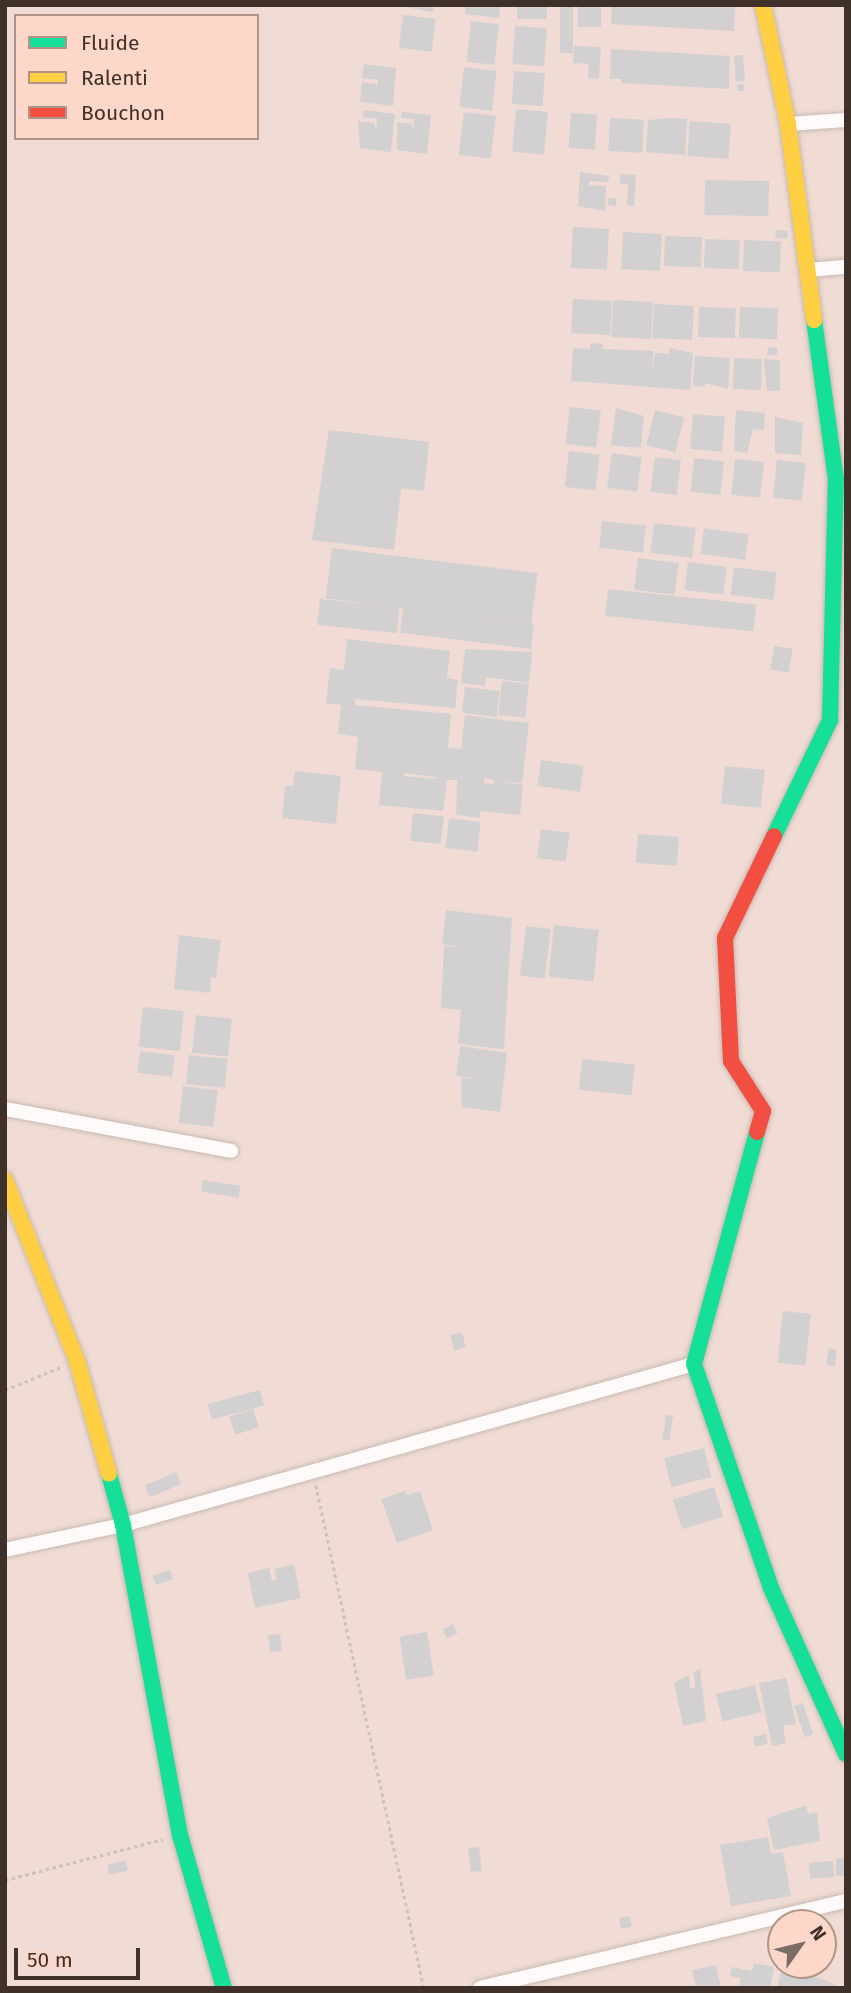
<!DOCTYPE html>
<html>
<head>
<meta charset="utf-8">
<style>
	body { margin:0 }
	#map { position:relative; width:851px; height:1993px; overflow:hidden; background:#f0dcd4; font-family:"Fira Sans",sans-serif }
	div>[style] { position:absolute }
	.building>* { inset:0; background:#d2d0d1; transform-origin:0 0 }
	.path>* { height:2.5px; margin-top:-1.25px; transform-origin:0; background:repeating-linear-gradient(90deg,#cac2c0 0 3.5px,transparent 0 7px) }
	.roads { filter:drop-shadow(0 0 2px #c8b9b2) drop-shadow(0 0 2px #c8b9b2) }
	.street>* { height:14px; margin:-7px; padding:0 7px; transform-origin:7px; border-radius:7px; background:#fdfaf9 }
	.fast>* { height:16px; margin:-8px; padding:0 8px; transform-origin:8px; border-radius:8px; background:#16e098 }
	.slow>* { height:16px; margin:-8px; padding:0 8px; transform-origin:8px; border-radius:8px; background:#ffcf43 }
	.jam>* { height:16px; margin:-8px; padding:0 8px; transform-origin:8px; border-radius:8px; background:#f24e42 }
	span { translate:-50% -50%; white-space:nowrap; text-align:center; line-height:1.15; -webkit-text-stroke:5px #fdd7c7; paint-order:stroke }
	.frame { position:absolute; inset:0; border:7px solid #3f302a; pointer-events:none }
	.legend { position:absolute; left:14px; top:14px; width:245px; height:126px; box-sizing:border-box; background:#fdd7c7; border:2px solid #b19488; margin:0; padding:9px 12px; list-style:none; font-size:21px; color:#3f302a }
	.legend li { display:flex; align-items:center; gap:14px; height:35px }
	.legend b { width:35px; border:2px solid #b19488 }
	.north { position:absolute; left:767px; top:1909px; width:70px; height:70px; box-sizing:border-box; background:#fdd7c7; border:2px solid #b19488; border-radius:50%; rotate:56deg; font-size:19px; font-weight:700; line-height:28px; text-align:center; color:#3f302a }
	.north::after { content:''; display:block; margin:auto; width:24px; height:32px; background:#7d6c66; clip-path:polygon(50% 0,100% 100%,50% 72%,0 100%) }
	.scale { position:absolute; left:14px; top:1948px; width:126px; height:32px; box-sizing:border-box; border:4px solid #3f302a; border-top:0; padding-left:9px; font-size:21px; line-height:24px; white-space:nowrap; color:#3f302a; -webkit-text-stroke:5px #fdd7c7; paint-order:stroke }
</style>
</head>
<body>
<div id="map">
	<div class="building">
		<div style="clip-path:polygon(394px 5px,434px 5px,433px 12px)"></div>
		<div style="clip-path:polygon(466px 5px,500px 5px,499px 18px,465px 14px)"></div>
		<div style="left:517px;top:5px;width:30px;height:14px"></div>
		<div style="left:560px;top:5px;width:13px;height:48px"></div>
		<div style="left:578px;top:5px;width:23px;height:22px"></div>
		<div style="clip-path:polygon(612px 5px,735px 5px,734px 31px,611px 24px)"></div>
		<div style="left:403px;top:15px;width:33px;height:33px;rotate:7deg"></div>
		<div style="left:471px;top:21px;width:28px;height:41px;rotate:6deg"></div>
		<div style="left:515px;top:26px;width:32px;height:38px;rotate:4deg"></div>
		<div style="clip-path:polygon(574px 46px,601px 47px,599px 79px,588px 78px,589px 64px,573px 63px)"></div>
		<div style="clip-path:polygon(611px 49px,730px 56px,729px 89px,621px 83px,621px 79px,610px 79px)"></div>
		<div style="left:743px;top:55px;width:26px;height:9px;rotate:86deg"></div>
		<div style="clip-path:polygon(364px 64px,396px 68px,393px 106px,360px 102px,362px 82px,376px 84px,377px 88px,378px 80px,362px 78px)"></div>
		<div style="left:464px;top:67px;width:33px;height:40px;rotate:7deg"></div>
		<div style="left:514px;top:71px;width:31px;height:33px;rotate:4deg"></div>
		<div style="clip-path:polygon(744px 84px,744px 91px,737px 91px,737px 85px)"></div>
		<div style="left:516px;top:109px;width:32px;height:43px;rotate:5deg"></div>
		<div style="clip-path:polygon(364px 110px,395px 114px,391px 152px,360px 148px,358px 121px,374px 123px,376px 130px,377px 119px,363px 117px)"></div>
		<div style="clip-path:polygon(402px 112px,431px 115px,427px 154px,397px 150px,397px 122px,412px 124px,413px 130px,414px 119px,401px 118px)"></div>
		<div style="left:464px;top:112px;width:32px;height:43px;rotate:7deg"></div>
		<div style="left:571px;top:113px;width:26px;height:35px;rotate:4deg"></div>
		<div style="left:610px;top:118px;width:34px;height:33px;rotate:3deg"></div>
		<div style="clip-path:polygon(671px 118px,687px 119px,685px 155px,646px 152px,648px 120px)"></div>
		<div style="left:690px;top:121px;width:41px;height:35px;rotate:4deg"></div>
		<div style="clip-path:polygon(580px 172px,609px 176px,608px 182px,589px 181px,589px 185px,606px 186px,605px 211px,578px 206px)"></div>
		<div style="clip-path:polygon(620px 174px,636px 175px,634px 206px,627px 205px,628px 184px,620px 184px)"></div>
		<div style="left:705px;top:180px;width:64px;height:35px;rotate:1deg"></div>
		<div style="clip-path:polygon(609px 198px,616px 198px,616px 206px,608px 205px)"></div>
		<div style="left:573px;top:227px;width:36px;height:41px;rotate:3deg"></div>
		<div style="left:776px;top:230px;width:12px;height:8px;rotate:5deg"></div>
		<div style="left:623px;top:232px;width:39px;height:37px;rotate:3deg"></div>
		<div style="left:665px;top:236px;width:37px;height:30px;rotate:2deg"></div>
		<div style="left:705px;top:239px;width:35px;height:29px;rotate:2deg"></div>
		<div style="left:744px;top:240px;width:37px;height:31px;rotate:2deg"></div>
		<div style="left:573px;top:299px;width:39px;height:34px;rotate:3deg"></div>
		<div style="left:613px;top:300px;width:40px;height:37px;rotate:3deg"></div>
		<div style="left:654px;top:304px;width:40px;height:34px;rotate:3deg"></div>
		<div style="left:699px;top:307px;width:37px;height:30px;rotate:2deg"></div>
		<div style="left:740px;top:307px;width:38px;height:31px;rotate:2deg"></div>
		<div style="clip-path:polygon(590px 343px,603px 344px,602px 349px,654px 351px,652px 374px,655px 353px,669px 354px,669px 348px,693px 353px,690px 390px,571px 381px,573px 348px,590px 349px)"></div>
		<div style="clip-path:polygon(768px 347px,777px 348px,777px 355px,767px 355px)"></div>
		<div style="clip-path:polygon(695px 356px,730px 358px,728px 389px,705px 383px,705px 387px,693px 386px)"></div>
		<div style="left:734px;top:358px;width:28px;height:31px;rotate:2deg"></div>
		<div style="clip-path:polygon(764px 359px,780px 360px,780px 391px,767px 391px)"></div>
		<div style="left:570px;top:407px;width:31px;height:37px;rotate:7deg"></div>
		<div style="clip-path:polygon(616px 408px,644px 416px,641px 448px,611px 445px)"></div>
		<div style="left:655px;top:410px;width:30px;height:36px;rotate:14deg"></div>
		<div style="clip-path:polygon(736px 410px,765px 413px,764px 430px,753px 429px,747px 453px,734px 451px)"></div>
		<div style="left:693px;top:414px;width:32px;height:35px;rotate:5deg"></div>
		<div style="clip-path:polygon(775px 417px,803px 423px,801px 455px,775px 453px)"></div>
		<div style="clip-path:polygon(329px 430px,429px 442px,424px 491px,401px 488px,394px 550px,312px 540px)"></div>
		<div style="left:569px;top:451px;width:31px;height:36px;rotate:7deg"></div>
		<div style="left:612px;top:453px;width:30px;height:35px;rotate:8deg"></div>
		<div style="left:655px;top:457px;width:26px;height:35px;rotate:7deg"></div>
		<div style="left:694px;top:458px;width:30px;height:34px;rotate:6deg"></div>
		<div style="left:735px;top:459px;width:29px;height:36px;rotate:6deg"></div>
		<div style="left:777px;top:460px;width:29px;height:38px;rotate:6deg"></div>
		<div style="left:602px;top:521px;width:44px;height:27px;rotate:6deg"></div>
		<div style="left:654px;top:523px;width:42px;height:30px;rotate:7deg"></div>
		<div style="left:704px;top:528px;width:45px;height:26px;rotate:8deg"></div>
		<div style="left:332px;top:548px;width:207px;height:51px;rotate:7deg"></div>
		<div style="left:638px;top:558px;width:41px;height:32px;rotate:7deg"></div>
		<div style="left:688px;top:562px;width:39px;height:28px;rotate:7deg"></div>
		<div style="left:734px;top:567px;width:43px;height:28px;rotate:7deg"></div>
		<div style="left:608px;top:589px;width:149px;height:27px;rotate:6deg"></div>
		<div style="left:320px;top:599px;width:80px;height:26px;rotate:6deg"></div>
		<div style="left:403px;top:608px;width:132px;height:25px;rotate:7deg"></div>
		<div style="clip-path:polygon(evenodd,347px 639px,450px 651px,447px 678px,458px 680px,455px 708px,355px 699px,355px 705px,451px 714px,448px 748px,461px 749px,465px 715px,529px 723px,522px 783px,501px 782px,523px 785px,520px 815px,480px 811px,480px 818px,456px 815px,457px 780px,447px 780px,443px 811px,379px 805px,382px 772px,355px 769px,358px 737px,338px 734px,341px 705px,326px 703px,330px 668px,344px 670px,347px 639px,404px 773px,435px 777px,435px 779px,404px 776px,404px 773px,347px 639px,484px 778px,494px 780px,494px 784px,484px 783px,484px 778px)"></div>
		<div style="left:774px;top:646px;width:19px;height:24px;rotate:9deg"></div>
		<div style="clip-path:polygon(465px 649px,532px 652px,529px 683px,486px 677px,485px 686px,461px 683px)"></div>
		<div style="left:502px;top:681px;width:27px;height:34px;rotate:6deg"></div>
		<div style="left:465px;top:687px;width:35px;height:26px;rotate:7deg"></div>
		<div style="left:541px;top:760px;width:43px;height:26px;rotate:8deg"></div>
		<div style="left:725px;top:766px;width:40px;height:38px;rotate:6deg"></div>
		<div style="clip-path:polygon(295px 771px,341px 776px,336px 824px,282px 818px,285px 786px,293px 786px)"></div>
		<div style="left:413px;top:813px;width:31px;height:28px;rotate:6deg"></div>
		<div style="left:449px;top:818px;width:32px;height:30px;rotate:7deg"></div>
		<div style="left:541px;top:829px;width:29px;height:29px;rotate:8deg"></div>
		<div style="left:638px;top:834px;width:41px;height:29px;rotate:4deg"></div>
		<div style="clip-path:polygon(446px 910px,512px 918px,504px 1049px,458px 1044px,461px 1010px,441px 1008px,444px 946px,464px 948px,442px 944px)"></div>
		<div style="left:554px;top:925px;width:45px;height:52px;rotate:6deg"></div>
		<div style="left:526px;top:926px;width:25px;height:50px;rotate:7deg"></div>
		<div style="clip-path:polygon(179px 935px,221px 940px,216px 978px,211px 978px,210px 993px,174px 989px)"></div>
		<div style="left:143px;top:1007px;width:41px;height:40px;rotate:6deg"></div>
		<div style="left:196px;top:1015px;width:36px;height:38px;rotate:6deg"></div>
		<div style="clip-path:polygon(460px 1046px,507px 1053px,500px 1112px,462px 1107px,461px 1078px,477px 1079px,456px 1076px)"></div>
		<div style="left:140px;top:1051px;width:35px;height:22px;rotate:7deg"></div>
		<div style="left:189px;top:1055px;width:39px;height:29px;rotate:6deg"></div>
		<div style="left:582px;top:1059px;width:53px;height:31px;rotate:6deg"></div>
		<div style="left:183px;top:1086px;width:35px;height:37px;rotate:7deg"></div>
		<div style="left:203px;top:1180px;width:38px;height:12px;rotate:9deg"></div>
		<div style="left:783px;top:1311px;width:28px;height:52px;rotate:6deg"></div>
		<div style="left:462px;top:1332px;width:16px;height:12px;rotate:76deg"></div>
		<div style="clip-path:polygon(829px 1348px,837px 1350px,835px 1366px,826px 1365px)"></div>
		<div style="left:260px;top:1390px;width:16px;height:54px;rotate:75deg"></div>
		<div style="left:253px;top:1409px;width:19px;height:25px;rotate:72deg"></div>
		<div style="left:666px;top:1415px;width:7px;height:25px;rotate:8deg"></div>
		<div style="left:704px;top:1448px;width:30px;height:41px;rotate:76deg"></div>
		<div style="left:176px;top:1472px;width:13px;height:34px;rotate:67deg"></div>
		<div style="left:714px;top:1487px;width:31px;height:43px;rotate:73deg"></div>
		<div style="clip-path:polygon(405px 1491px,407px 1495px,420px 1491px,433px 1530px,397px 1543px,381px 1499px)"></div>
		<div style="clip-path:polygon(294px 1564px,301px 1598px,255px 1608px,248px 1573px,269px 1568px,272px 1581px,277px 1579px,274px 1569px)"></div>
		<div style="left:170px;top:1570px;width:10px;height:18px;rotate:73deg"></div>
		<div style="left:453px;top:1624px;width:10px;height:12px;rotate:61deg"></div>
		<div style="left:427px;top:1632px;width:44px;height:28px;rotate:81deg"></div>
		<div style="left:280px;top:1634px;width:17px;height:12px;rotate:83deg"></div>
		<div style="clip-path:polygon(700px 1669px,706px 1721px,683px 1726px,674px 1683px,689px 1675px,690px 1689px,695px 1688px,694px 1672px)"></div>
		<div style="clip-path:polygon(786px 1678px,796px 1724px,783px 1726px,786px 1743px,772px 1746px,759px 1683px)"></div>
		<div style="left:755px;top:1685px;width:28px;height:40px;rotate:77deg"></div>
		<div style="left:803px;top:1703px;width:33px;height:9px;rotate:72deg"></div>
		<div style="left:766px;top:1734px;width:10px;height:13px;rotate:79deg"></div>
		<div style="clip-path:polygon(806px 1805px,808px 1814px,817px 1812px,820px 1841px,774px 1850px,767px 1818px)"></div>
		<div style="clip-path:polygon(768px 1837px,771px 1854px,783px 1852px,791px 1896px,731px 1906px,720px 1845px)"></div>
		<div style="left:479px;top:1847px;width:24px;height:11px;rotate:83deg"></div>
		<div style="left:836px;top:1858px;width:10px;height:18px"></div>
		<div style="left:126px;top:1861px;width:10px;height:19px;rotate:79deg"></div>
		<div style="left:833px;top:1861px;width:16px;height:24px;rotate:86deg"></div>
		<div style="left:630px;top:1916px;width:11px;height:11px;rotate:80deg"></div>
		<div style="clip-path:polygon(754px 1963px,774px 1967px,770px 1988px,739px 1988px,741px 1978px,730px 1976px,732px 1967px,752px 1971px)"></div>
		<div style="clip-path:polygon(716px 1965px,721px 1988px,696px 1988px,692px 1970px)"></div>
		<div style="clip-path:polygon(782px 1968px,828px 1981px,840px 1988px,777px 1988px)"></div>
	</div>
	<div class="path">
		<div style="left:5px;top:1390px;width:61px;rotate:-22.3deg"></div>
		<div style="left:316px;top:1485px;width:514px;rotate:77.88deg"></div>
		<div style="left:5px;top:1880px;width:163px;rotate:-14.5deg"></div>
	</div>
	<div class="roads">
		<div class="street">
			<div style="left:788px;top:124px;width:58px;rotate:-3.9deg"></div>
			<div style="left:808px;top:270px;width:38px;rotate:-5deg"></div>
			<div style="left:5px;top:1109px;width:230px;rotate:10.5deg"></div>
			<div style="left:5px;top:1550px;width:121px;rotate:-12deg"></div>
			<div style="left:123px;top:1525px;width:593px;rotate:-15.75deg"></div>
			<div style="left:480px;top:1988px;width:376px;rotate:-13.4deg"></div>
		</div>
		<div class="fast">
			<div style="left:774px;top:836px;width:129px;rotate:-64.2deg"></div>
			<div style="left:830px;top:720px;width:240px;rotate:-88.6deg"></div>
			<div style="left:836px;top:480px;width:162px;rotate:-97.8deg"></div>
			<div style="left:757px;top:1132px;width:240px;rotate:105.2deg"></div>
			<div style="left:694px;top:1364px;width:237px;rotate:71deg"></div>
			<div style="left:771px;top:1588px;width:182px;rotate:65.7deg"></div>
			<div style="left:109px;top:1474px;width:53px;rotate:74.6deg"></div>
			<div style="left:123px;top:1525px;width:315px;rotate:79.6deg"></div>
			<div style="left:180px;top:1835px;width:159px;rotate:74deg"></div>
		</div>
		<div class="slow">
			<div style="left:763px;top:5px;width:122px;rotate:78.1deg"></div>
			<div style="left:788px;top:124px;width:198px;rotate:82.4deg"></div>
			<div style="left:5px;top:1180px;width:195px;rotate:68.3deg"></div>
			<div style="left:77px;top:1361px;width:117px;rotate:74.2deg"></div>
		</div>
		<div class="jam">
			<div style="left:757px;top:1132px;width:22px;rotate:-74deg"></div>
			<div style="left:763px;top:1111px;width:59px;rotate:-122.6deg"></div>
			<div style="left:731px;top:1061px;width:123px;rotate:-92.8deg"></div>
			<div style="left:725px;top:938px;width:113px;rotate:-64.3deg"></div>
		</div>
	</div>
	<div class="frame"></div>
	<ul class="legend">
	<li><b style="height:9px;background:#16e098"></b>Fluide</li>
	<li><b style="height:9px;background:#ffcf43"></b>Ralenti</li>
	<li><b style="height:9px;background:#f24e42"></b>Bouchon</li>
	</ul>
	<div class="north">N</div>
	<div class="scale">50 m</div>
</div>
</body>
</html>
